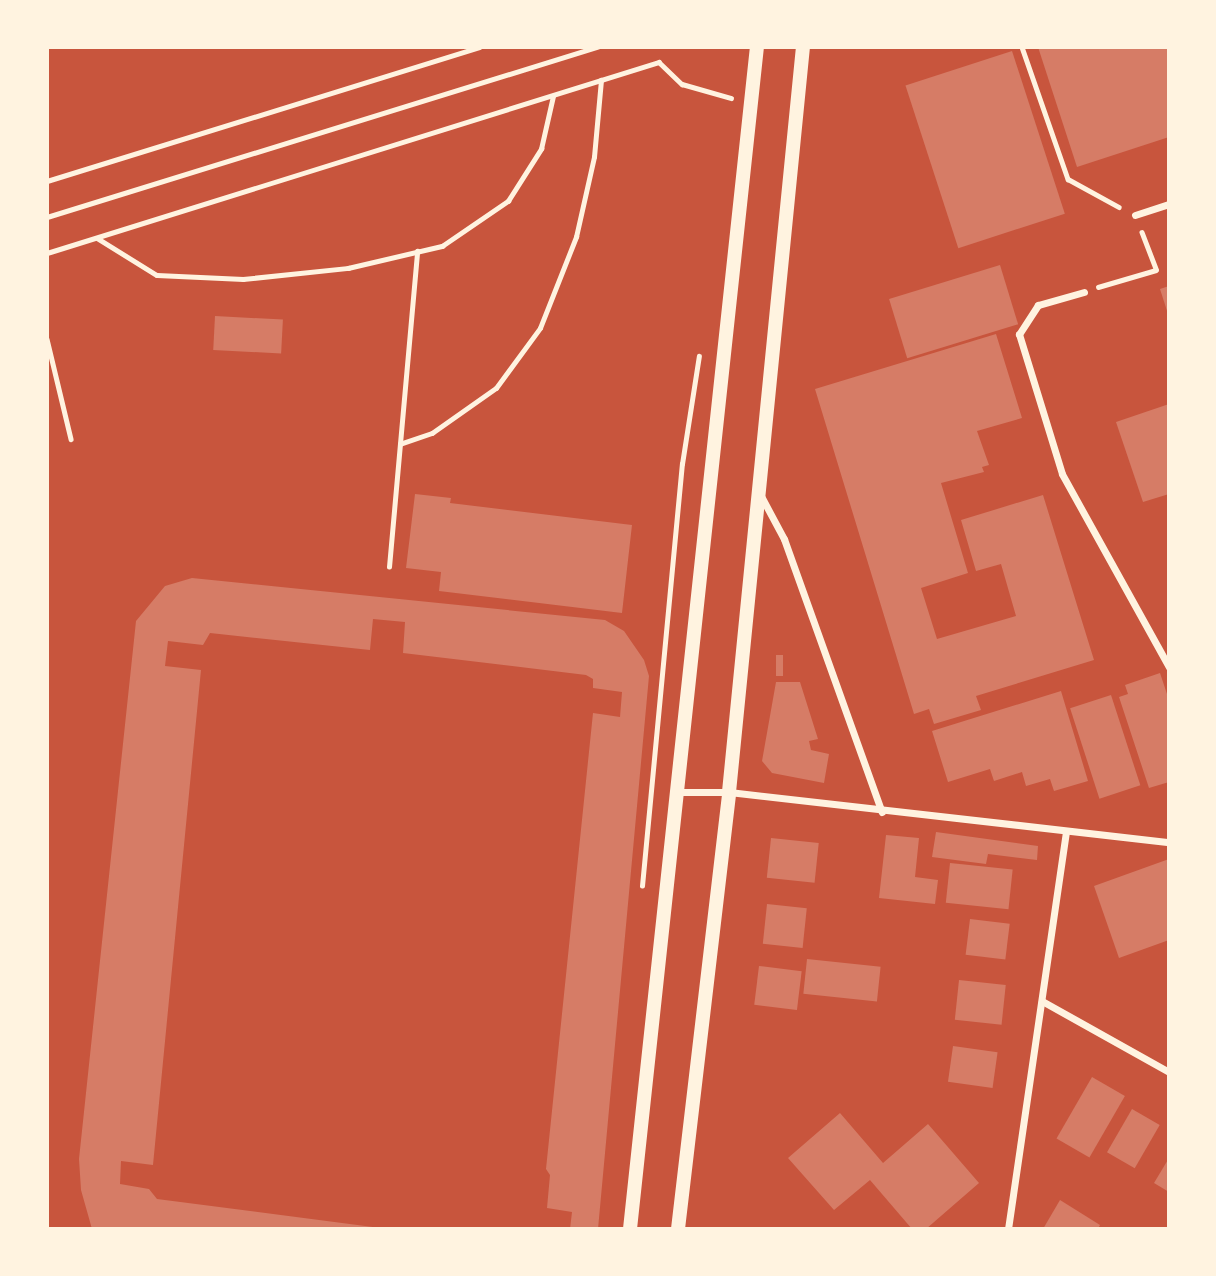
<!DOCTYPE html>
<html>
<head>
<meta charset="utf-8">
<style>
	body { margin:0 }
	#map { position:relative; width:1216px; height:1276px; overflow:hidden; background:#c8553d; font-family:Quicksand,sans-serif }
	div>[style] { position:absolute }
	.building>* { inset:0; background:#d67c66; transform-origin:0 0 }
	.path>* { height:4.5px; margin:-2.25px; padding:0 2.25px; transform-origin:2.25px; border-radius:2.25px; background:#fff3e0 }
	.minor>* { height:7px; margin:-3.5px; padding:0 3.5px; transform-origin:3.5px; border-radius:3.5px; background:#fff3e0 }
	.secondary>* { height:14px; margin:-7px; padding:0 7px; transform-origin:7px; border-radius:7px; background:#fff3e0 }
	span { translate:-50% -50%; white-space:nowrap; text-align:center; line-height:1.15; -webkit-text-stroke:7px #fff3e0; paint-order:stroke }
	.frame { position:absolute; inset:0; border:49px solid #fff3e0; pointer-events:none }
</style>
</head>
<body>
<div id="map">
	<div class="building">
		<div style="clip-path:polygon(1038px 47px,1169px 47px,1169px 137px,1077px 167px)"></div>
		<div style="left:1012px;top:51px;width:171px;height:112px;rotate:72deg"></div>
		<div style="left:1000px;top:265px;width:62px;height:116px;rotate:73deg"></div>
		<div style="clip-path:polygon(1169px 286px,1169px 314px,1168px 314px,1160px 289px)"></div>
		<div style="left:215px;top:316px;width:68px;height:34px;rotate:3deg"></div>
		<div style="clip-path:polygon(996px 334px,1022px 418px,977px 431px,989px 465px,982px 467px,984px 472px,941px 483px,968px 573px,921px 588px,937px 639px,1016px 616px,1001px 564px,976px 571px,961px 520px,1043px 495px,1094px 660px,976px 696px,981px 710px,934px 724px,929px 709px,914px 714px,815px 389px)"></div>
		<div style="clip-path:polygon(1169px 404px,1169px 494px,1143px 502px,1116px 422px)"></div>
		<div style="clip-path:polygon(415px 494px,451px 498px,450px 503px,632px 525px,622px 613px,439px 591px,441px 572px,406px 568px)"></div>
		<div style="clip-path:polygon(192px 578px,605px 620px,624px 631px,644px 660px,649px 676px,598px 1229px,570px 1229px,572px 1212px,547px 1208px,550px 1175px,546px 1169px,593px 713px,620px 717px,622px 692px,593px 688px,593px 679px,586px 675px,403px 653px,405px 622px,373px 619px,370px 650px,210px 633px,203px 645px,168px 641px,165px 666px,201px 670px,153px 1165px,121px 1161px,120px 1184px,149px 1189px,157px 1199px,388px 1229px,92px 1229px,81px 1190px,79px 1159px,136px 621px,165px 586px)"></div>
		<div style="left:776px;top:655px;width:7px;height:21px"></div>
		<div style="clip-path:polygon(1160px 673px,1169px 700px,1169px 782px,1149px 788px,1119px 697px,1128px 694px,1125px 685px)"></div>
		<div style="clip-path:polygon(776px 682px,800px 682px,818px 739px,809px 741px,811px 750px,829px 754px,824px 783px,772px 773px,762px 761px)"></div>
		<div style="clip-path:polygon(1061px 691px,1088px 781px,1054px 791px,1050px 779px,1026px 786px,1022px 772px,994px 781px,990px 769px,948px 782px,932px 731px)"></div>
		<div style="left:1111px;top:695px;width:95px;height:43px;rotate:72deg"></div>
		<div style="clip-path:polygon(936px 832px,1038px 846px,1037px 860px,988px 854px,986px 864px,932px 857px)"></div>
		<div style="clip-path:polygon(886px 835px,919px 838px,915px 877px,938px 880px,935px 904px,879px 898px)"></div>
		<div style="left:771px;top:838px;width:48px;height:40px;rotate:6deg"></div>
		<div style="clip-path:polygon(1169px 859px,1169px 940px,1119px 958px,1094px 886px)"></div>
		<div style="left:950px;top:863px;width:63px;height:40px;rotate:6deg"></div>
		<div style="left:767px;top:904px;width:40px;height:40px;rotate:6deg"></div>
		<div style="left:970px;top:919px;width:40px;height:36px;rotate:7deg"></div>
		<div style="left:807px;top:959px;width:74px;height:35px;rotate:6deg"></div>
		<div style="left:759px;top:966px;width:43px;height:39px;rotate:7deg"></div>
		<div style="left:959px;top:980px;width:47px;height:40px;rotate:6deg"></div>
		<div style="left:953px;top:1046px;width:45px;height:36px;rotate:8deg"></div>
		<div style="left:1092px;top:1077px;width:38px;height:71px;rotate:30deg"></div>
		<div style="left:1132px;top:1109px;width:32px;height:50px;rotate:30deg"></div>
		<div style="clip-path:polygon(840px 1113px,883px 1163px,928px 1124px,979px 1183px,926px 1229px,912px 1229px,870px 1180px,834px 1210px,788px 1158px)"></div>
		<div style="clip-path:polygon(1169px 1158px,1169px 1192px,1154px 1183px)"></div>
		<div style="clip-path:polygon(1060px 1200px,1100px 1225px,1098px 1229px,1043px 1229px)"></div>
	</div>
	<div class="path">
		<div style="left:1022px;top:47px;width:140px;rotate:70.8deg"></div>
		<div style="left:1068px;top:179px;width:58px;rotate:28.8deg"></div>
		<div style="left:47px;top:181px;width:452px;rotate:-17.2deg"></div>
		<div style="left:47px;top:217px;width:576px;rotate:-17.18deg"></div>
		<div style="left:97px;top:238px;width:70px;rotate:31.7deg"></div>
		<div style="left:157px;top:275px;width:86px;rotate:2.7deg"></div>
		<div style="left:243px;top:279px;width:106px;rotate:-6deg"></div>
		<div style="left:348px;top:268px;width:97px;rotate:-13.2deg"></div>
		<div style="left:442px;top:246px;width:80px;rotate:-34.3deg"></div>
		<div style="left:508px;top:201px;width:62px;rotate:-57.6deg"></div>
		<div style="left:541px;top:149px;width:54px;rotate:-77.2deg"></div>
		<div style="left:47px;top:253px;width:641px;rotate:-17.33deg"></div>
		<div style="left:659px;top:62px;width:32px;rotate:44deg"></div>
		<div style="left:682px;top:84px;width:51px;rotate:15.9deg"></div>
		<div style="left:1098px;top:287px;width:60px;rotate:-16.3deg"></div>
		<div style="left:1156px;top:270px;width:40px;rotate:-111deg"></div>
		<div style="left:47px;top:339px;width:103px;rotate:76.5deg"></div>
		<div style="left:400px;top:444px;width:34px;rotate:-19deg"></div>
		<div style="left:432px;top:433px;width:78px;rotate:-35.1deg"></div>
		<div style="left:496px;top:388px;width:74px;rotate:-53.7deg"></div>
		<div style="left:540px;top:328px;width:98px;rotate:-68.4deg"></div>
		<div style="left:576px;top:237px;width:82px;rotate:-77.3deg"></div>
		<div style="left:594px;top:157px;width:77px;rotate:-84.8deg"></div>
		<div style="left:389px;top:567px;width:317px;rotate:-84.9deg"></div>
		<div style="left:642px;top:886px;width:424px;rotate:-84.6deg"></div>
		<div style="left:682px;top:464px;width:109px;rotate:-81.1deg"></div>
	</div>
	<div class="minor">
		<div style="left:1135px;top:215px;width:36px;rotate:-18deg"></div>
		<div style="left:1084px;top:292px;width:48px;rotate:164.2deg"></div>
		<div style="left:1038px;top:305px;width:35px;rotate:123deg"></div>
		<div style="left:1019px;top:334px;width:146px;rotate:72.9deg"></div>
		<div style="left:1062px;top:474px;width:221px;rotate:61deg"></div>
		<div style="left:761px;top:496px;width:49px;rotate:61.9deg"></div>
		<div style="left:784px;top:539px;width:290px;rotate:70.3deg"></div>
		<div style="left:679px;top:792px;width:50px"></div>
		<div style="left:729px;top:792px;width:443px;rotate:6.5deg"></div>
		<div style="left:1042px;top:1001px;width:145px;rotate:29.2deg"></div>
		<div style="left:1008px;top:1229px;width:400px;rotate:-81.7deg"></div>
	</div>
	<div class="secondary">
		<div style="left:630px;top:1229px;width:1189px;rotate:-83.87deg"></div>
		<div style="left:678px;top:1229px;width:440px;rotate:-83.3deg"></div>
		<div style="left:729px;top:792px;width:749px;rotate:-84.33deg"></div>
	</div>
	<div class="frame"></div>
</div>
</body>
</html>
